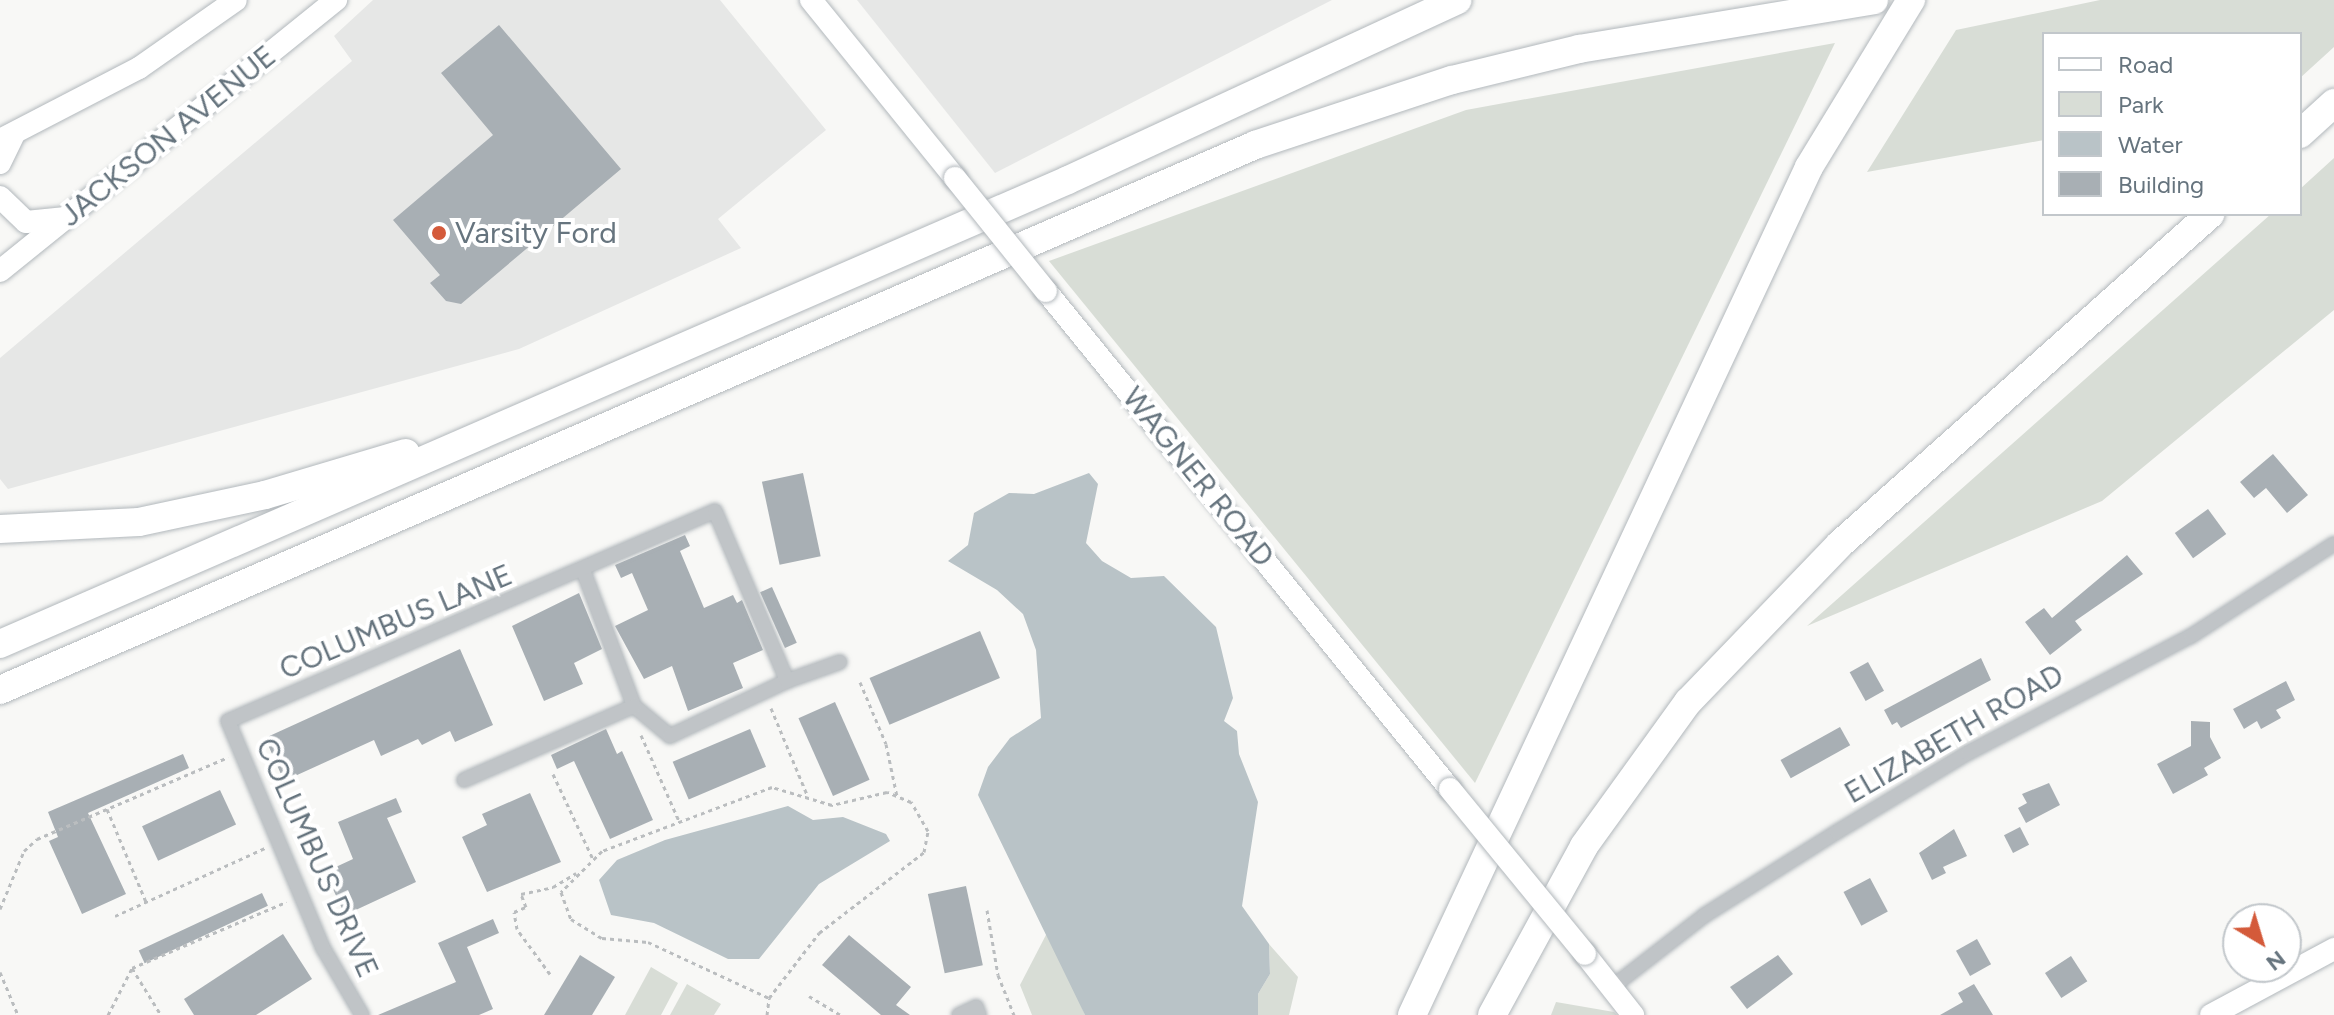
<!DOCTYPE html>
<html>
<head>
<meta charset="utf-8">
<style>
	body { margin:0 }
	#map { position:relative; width:2334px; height:1015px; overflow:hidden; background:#f8f8f6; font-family:Figtree,sans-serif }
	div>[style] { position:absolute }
	.built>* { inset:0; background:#e6e7e6 }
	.green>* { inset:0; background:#d8ddd6 }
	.water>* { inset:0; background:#b9c3c7 }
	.building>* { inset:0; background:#a8afb4; transform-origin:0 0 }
	.path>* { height:3px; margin-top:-1.5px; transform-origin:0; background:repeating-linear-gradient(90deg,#babdbf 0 4px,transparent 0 8px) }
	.roads { filter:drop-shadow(0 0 2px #b2b8bc) drop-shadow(0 0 2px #b2b8bc) }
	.minor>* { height:14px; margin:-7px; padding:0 7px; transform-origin:7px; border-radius:7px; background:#c0c4c7 }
	.secondary>* { height:22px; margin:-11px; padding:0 11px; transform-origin:11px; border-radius:11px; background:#fff }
	.motorway>* { height:28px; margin:-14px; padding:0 14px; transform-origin:14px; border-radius:14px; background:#fff }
	.bridges { filter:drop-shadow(0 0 2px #b2b8bc) drop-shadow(0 0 2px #b2b8bc) }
	.secondary-bridge>* { height:22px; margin:-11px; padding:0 11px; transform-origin:11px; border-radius:11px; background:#fff }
	.dots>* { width:22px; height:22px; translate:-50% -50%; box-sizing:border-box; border:4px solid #fff; border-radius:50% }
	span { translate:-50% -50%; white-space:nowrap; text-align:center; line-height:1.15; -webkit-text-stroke:8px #fff; paint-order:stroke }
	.street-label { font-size:30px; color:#66747e }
	.poi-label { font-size:30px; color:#66747e }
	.left { translate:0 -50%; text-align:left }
	.legend { position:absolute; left:2042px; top:32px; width:260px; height:184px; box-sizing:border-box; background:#fff; border:2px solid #c2c7cb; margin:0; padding:10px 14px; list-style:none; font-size:24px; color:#66747e }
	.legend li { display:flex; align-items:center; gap:16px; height:40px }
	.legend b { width:40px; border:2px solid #c2c7cb }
	.north { position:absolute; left:2222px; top:903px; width:80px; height:80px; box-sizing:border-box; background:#fff; border:2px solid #c2c7cb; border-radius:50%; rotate:142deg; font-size:22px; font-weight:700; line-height:32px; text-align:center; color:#66747e }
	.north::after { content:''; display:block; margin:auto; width:28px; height:36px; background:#d45a3a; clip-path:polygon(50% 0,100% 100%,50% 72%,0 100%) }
</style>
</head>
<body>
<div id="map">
	<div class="built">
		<div style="clip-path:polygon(373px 0,720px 0,826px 130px,718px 219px,741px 248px,519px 349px,8px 489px,0 479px,0 358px,352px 61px,334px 36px)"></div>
		<div style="clip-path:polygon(857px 0,1332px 0,995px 173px)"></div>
	</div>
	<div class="green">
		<div style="clip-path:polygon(2100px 0,2334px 0,2334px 47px,2300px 78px,2300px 34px,2044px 34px,2044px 140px,1867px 172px,1956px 30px)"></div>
		<div style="clip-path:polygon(1835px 43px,1475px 783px,1049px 261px,1466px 110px)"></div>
		<div style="clip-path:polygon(2334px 158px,2334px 310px,2102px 501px,1807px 626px,2271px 214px,2300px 214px,2300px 189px)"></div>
		<div style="clip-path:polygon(1047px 933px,1065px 965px,1085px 1015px,1032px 1015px,1020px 985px)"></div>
		<div style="clip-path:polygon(1269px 944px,1298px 977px,1289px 1015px,1258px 1015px,1258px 994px,1270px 974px)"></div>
		<div style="clip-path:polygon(651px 967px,678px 983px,661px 1015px,625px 1015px)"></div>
		<div style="clip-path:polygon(687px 984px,721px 1004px,714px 1015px,670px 1015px)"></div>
		<div style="clip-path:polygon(1556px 1002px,1614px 1012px,1617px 1015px,1551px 1015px)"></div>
	</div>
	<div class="water">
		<div style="clip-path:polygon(1089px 473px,1098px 484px,1086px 543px,1102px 561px,1131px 578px,1164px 576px,1216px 627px,1233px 698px,1224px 721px,1237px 731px,1239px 754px,1258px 802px,1242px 906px,1269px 944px,1270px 974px,1258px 994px,1258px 1015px,1085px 1015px,978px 795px,988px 767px,1010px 738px,1041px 718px,1036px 650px,1023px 614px,997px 590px,948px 561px,968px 545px,974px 513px,1009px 493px,1034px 494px)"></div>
		<div style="clip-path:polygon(788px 806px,813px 820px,843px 817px,886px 834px,890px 841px,819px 884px,759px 959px,728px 959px,654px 923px,611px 915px,599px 880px,617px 860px,665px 840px)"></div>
	</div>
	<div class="building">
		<div style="clip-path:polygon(499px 25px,621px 169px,461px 304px,446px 301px,430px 283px,440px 275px,393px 220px,493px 135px,441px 73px)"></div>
		<div style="clip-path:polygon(2273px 454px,2308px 495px,2287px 513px,2266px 488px,2254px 498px,2240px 482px)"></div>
		<div style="left:803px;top:473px;width:85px;height:42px;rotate:78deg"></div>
		<div style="left:2208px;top:509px;width:31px;height:41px;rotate:54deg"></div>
		<div style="clip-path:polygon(685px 535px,690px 546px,680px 551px,704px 608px,733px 595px,737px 603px,742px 600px,763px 650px,733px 663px,743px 688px,688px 711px,672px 666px,644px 679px,615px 626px,648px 610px,632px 573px,621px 578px,615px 565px)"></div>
		<div style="clip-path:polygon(2127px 555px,2143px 574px,2075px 621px,2082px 630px,2050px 655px,2025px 622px,2044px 608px,2052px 618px)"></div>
		<div style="left:772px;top:587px;width:61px;height:13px;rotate:66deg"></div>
		<div style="clip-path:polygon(579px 593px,602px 649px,574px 663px,583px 684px,544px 701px,512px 626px)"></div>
		<div style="left:980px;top:631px;width:51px;height:120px;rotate:67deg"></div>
		<div style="clip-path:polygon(460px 649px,493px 725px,455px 742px,450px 731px,422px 745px,418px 739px,381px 756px,374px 740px,284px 781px,265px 738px)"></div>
		<div style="clip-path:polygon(1981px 658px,1991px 680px,1901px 728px,1897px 722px,1892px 725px,1884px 710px)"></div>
		<div style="left:1868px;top:662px;width:33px;height:21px;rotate:61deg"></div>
		<div style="clip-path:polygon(2286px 681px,2295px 700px,2276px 710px,2281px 718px,2261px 729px,2257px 721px,2244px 729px,2233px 709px)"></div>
		<div style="left:835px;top:702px;width:85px;height:40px;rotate:66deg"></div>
		<div style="clip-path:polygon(2191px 721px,2210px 722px,2210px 737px,2221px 758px,2204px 768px,2208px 775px,2173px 794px,2157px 764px,2191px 746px)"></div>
		<div style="left:1840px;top:727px;width:21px;height:68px;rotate:61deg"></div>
		<div style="clip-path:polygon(606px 729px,617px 754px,622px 751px,653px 820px,610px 839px,574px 761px,557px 769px,551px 755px)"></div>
		<div style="left:750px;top:729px;width:41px;height:84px;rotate:67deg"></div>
		<div style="clip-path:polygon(183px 754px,189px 768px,88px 813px,126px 894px,82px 914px,49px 841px,58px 837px,48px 812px)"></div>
		<div style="clip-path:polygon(2049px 783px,2060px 805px,2026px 823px,2018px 808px,2027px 803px,2022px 794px)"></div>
		<div style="left:220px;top:790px;width:38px;height:86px;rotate:65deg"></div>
		<div style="clip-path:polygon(530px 793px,561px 862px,487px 892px,462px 837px,487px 825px,482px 814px)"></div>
		<div style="clip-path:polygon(396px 798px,402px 812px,387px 818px,416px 882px,345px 915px,325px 872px,353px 859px,338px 822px)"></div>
		<div style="left:2020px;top:827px;width:20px;height:18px;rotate:63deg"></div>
		<div style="clip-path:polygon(1954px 829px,1967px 856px,1943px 867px,1946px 873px,1932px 880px,1919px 853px)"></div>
		<div style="left:1870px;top:878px;width:38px;height:30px;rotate:62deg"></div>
		<div style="left:966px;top:886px;width:81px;height:39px;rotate:78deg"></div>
		<div style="left:262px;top:893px;width:14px;height:136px;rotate:65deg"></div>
		<div style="clip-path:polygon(493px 919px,499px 933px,467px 947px,493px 1009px,479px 1015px,378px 1015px,456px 982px,438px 943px)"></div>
		<div style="clip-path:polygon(283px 934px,312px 979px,256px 1015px,194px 1015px,184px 999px)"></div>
		<div style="clip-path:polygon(849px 935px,911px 987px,896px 1005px,910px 1015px,881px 1015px,822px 965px)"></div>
		<div style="left:1977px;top:939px;width:29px;height:24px;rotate:61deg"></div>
		<div style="clip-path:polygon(580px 955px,615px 977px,592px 1015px,544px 1015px)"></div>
		<div style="clip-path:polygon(1778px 955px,1793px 974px,1747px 1009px,1730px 987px)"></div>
		<div style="left:2071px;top:956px;width:30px;height:31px;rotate:57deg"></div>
		<div style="clip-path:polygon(1974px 984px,1993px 1015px,1940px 1015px,1963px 1002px,1958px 993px)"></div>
	</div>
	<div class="path">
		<div style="left:860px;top:682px;width:67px;rotate:67.2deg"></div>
		<div style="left:886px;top:744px;width:53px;rotate:78.1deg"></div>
		<div style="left:771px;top:708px;width:96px;rotate:67.4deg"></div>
		<div style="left:641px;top:735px;width:96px;rotate:66.1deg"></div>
		<div style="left:553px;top:774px;width:94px;rotate:64.8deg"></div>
		<div style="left:107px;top:809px;width:101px;rotate:67.2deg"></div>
		<div style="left:0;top:909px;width:63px;rotate:-67.5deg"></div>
		<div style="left:24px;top:851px;width:18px;rotate:-43deg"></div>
		<div style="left:37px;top:839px;width:208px;rotate:-23.2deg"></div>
		<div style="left:987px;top:910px;width:66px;rotate:80.4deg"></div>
		<div style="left:998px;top:975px;width:43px;rotate:68.2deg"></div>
		<div style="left:115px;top:916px;width:165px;rotate:-24.4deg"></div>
		<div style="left:132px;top:968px;width:55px;rotate:58.3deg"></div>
		<div style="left:0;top:972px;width:47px;rotate:67.3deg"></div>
		<div style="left:550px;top:974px;width:56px;rotate:-126.3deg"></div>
		<div style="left:517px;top:929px;width:17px;rotate:-100deg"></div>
		<div style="left:514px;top:912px;width:13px;rotate:-23deg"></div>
		<div style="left:526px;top:907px;width:14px;rotate:-111deg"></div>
		<div style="left:521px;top:894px;width:33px;rotate:-12deg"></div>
		<div style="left:553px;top:887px;width:27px;rotate:-31deg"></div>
		<div style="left:809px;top:996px;width:37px;rotate:31deg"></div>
		<div style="left:108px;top:1015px;width:53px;rotate:-62.9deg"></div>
		<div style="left:132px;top:968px;width:168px;rotate:-23.2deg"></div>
		<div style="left:767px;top:1015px;width:17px;rotate:-83deg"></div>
		<div style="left:769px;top:998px;width:82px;rotate:-52.4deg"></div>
		<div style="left:819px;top:933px;width:133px;rotate:-37.6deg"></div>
		<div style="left:924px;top:852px;width:21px;rotate:-79deg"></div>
		<div style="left:928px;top:831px;width:34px;rotate:-120deg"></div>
		<div style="left:911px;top:802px;width:26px;rotate:-157deg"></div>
		<div style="left:887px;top:792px;width:57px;rotate:166.7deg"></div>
		<div style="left:832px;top:805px;width:63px;rotate:-163.3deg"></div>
		<div style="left:772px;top:787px;width:182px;rotate:159.4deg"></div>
		<div style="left:602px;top:851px;width:58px;rotate:135deg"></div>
		<div style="left:561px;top:892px;width:29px;rotate:70deg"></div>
		<div style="left:571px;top:919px;width:36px;rotate:32deg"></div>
		<div style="left:602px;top:938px;width:46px;rotate:5deg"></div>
		<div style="left:648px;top:942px;width:133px;rotate:24.8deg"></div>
	</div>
	<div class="roads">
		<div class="minor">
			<div style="left:583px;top:570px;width:145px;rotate:69.4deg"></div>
			<div style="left:634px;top:706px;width:47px;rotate:39.8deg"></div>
			<div style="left:670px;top:736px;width:129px;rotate:-25.2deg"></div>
			<div style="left:464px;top:780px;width:185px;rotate:-23.5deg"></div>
			<div style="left:1611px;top:988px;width:119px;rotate:-37.8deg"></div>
			<div style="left:1705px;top:915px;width:156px;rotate:-32.2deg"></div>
			<div style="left:1837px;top:832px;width:153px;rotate:-31.1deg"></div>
			<div style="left:1968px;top:753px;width:252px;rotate:-27.7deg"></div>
			<div style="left:2191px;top:636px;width:170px;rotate:-32.8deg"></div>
			<div style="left:362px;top:1015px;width:78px;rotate:-120.2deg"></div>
			<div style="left:323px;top:948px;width:246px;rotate:-112.7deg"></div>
			<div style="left:228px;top:721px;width:530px;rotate:-23.33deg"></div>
			<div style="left:715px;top:511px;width:185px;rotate:67deg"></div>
			<div style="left:787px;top:681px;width:56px;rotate:-19.7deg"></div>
			<div style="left:959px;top:1015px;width:19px;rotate:-25deg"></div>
			<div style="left:976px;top:1007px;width:9px;rotate:69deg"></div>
		</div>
		<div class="secondary">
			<div style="left:811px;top:0;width:229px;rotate:51deg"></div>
			<div style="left:0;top:140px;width:157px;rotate:-27.4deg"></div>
			<div style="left:139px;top:68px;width:118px;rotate:-35deg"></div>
			<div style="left:0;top:163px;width:32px;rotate:-64deg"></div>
			<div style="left:0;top:197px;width:36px;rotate:44deg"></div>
			<div style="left:26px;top:222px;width:40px;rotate:-5.7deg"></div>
			<div style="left:0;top:271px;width:432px;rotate:-38.9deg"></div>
			<div style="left:1046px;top:291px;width:641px;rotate:50.95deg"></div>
			<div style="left:1585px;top:954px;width:78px;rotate:51.8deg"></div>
			<div style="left:2211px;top:1015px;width:140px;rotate:-28.2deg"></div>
		</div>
		<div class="motorway">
			<div style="left:2300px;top:134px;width:46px;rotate:-42.4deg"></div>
			<div style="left:0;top:529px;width:139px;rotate:-2.9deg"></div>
			<div style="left:139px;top:522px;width:129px;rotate:-12.1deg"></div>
			<div style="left:265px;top:495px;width:147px;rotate:-16.6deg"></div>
			<div style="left:0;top:644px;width:1164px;rotate:-23.48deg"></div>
			<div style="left:1068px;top:180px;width:429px;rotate:-24.8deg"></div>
			<div style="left:0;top:690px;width:1368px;rotate:-23.47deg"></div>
			<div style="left:1255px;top:145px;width:207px;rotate:-18.3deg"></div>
			<div style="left:1452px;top:80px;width:131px;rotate:-13.7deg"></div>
			<div style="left:1579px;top:49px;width:299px;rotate:-9.4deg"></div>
			<div style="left:1412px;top:1015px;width:936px;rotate:-64.91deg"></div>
			<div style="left:1809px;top:167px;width:196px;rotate:-58.6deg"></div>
			<div style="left:1492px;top:1015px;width:192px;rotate:-61.4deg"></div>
			<div style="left:1584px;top:846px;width:178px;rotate:-54.2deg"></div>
			<div style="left:1688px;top:702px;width:219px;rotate:-46.1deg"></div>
			<div style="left:1840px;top:544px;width:496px;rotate:-41.7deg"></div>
		</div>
	</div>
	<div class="bridges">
		<div class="secondary-bridge">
			<div style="left:955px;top:178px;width:145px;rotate:51.2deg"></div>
			<div style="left:1450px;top:789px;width:213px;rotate:50.7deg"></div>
		</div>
	</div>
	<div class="dots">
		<div style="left:439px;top:233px;background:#d45a3a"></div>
	</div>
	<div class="street-label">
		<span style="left:168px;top:136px;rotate:-39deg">JACKSON AVENUE</span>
		<span style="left:1198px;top:477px;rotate:51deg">WAGNER ROAD</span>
		<span style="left:396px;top:622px;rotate:-23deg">COLUMBUS LANE</span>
		<span style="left:1954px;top:734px;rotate:-30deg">ELIZABETH ROAD</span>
		<span style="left:317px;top:858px;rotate:66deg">COLUMBUS DRIVE</span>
	</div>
	<div class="poi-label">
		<span class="left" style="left:455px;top:233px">Varsity Ford</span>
	</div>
	<ul class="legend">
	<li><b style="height:10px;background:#fff"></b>Road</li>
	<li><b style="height:22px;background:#d8ddd6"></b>Park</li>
	<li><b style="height:22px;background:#b9c3c7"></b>Water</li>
	<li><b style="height:22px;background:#a8afb4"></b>Building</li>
	</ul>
	<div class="north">N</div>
</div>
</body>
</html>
